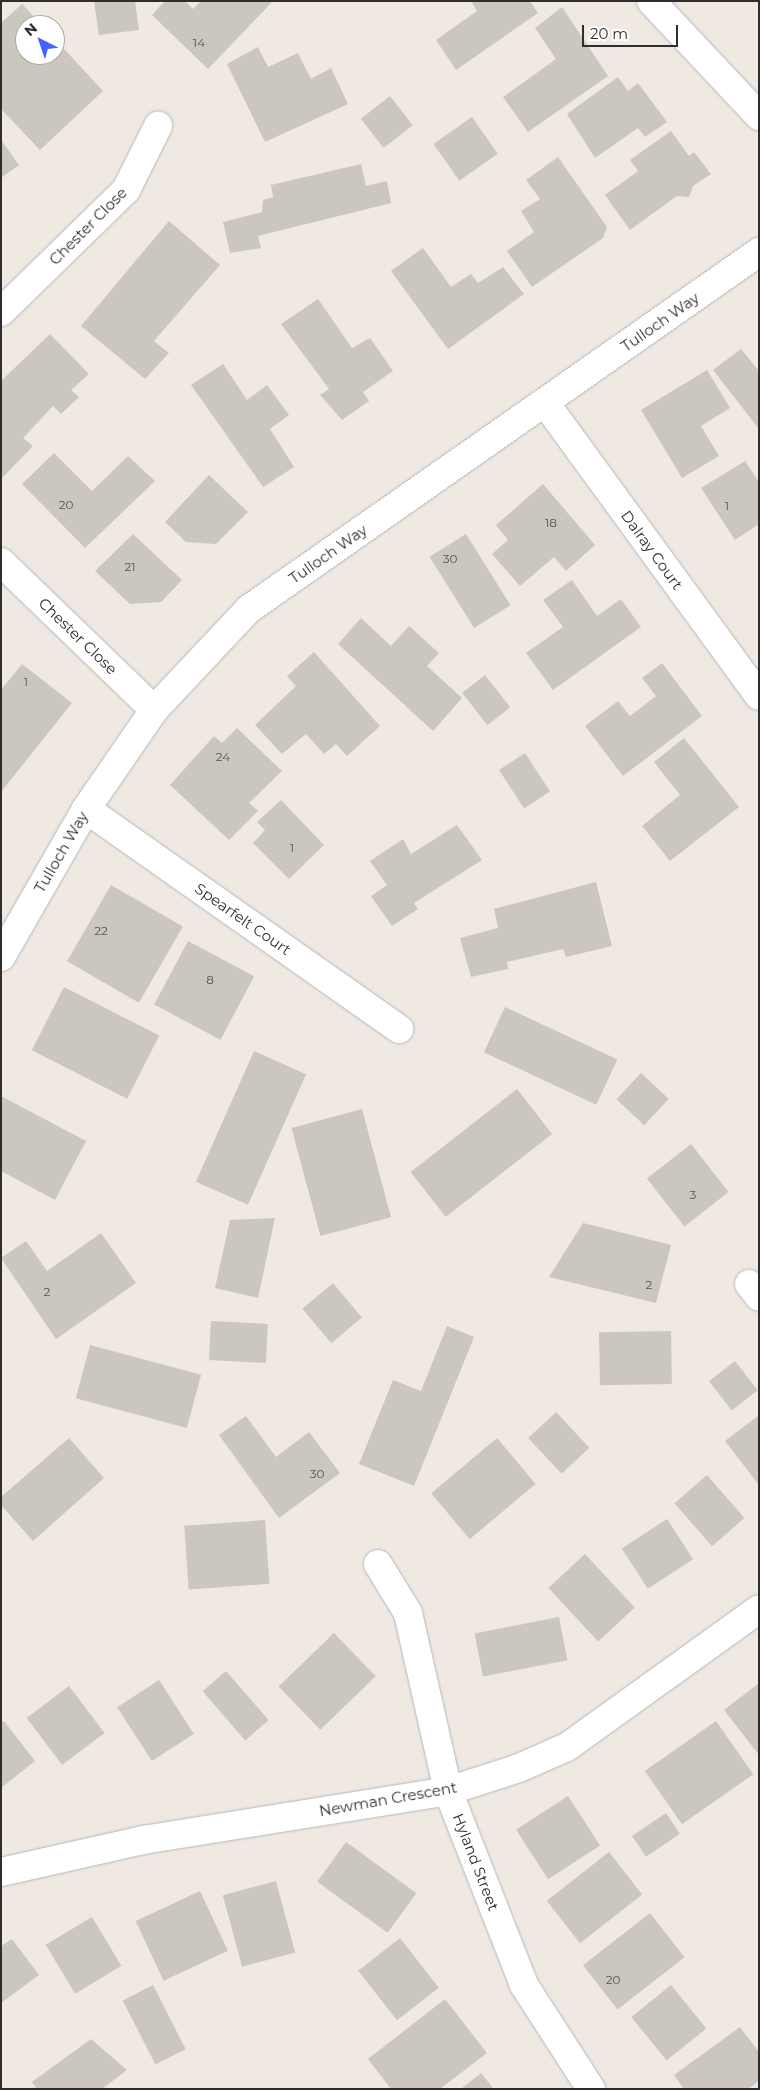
<!DOCTYPE html>
<html>
<head>
<meta charset="utf-8">
<style>
	body { margin:0 }
	#map { position:relative; width:760px; height:2090px; overflow:hidden; background:#efe9e1; font-family:Montserrat,sans-serif }
	div>[style] { position:absolute }
	.building>* { inset:0; background:#cbc7bf; transform-origin:0 0 }
	.roads { filter:drop-shadow(0 0 1px #b4b7c1) drop-shadow(0 0 1px #b4b7c1) }
	.minor>* { height:28px; margin:-14px; padding:0 14px; transform-origin:14px; border-radius:14px; background:#fff }
	span { translate:-50% -50%; white-space:nowrap; text-align:center; line-height:1.15; -webkit-text-stroke:5px #fff; paint-order:stroke }
	.number-label { font-size:12px; color:#555452 }
	.number-label span { -webkit-text-stroke-width:0 }
	.street-label { font-size:15px; color:#2e2e2e }
	.frame { position:absolute; inset:0; border:2px solid #2e2e2e; pointer-events:none }
	.north { position:absolute; left:15px; top:15px; width:50px; height:50px; box-sizing:border-box; background:#fff; border:1px solid #ababab; border-radius:50%; rotate:319deg; font-size:14px; font-weight:700; line-height:20px; text-align:center; color:#2e2e2e }
	.north::after { content:''; display:block; margin:auto; width:18px; height:22px; background:#4264fb; clip-path:polygon(50% 0,100% 100%,50% 72%,0 100%) }
	.scale { position:absolute; left:582px; top:25px; width:96px; height:22px; box-sizing:border-box; border:2px solid #2e2e2e; border-top:0; padding-left:6px; font-size:15px; line-height:18px; white-space:nowrap; color:#2e2e2e; -webkit-text-stroke:4px #fff; paint-order:stroke }
</style>
</head>
<body>
<div id="map">
	<div class="building">
		<div style="clip-path:polygon(94px 1px,135px 1px,139px 30px,99px 35px)"></div>
		<div style="clip-path:polygon(165px 1px,185px 1px,193px 9px,201px 1px,273px 1px,208px 69px,152px 15px)"></div>
		<div style="clip-path:polygon(471px 1px,530px 1px,538px 13px,456px 70px,436px 40px,477px 11px)"></div>
		<div style="clip-path:polygon(22px 4px,42px 25px,25px 25px,25px 55px,55px 55px,55px 39px,103px 91px,40px 150px,1px 109px,1px 23px)"></div>
		<div style="clip-path:polygon(562px 7px,608px 76px,528px 132px,503px 97px,556px 59px,535px 28px)"></div>
		<div style="clip-path:polygon(258px 47px,268px 67px,298px 53px,311px 79px,331px 68px,348px 104px,265px 142px,227px 64px)"></div>
		<div style="clip-path:polygon(618px 77px,628px 91px,638px 83px,667px 122px,645px 137px,638px 128px,595px 158px,567px 114px)"></div>
		<div style="left:390px;top:96px;width:37px;height:37px;rotate:52deg"></div>
		<div style="left:472px;top:117px;width:45px;height:47px;rotate:55deg"></div>
		<div style="clip-path:polygon(671px 131px,689px 156px,694px 152px,711px 174px,693px 186px,689px 197px,677px 196px,630px 230px,605px 195px,638px 171px,630px 160px)"></div>
		<div style="clip-path:polygon(1px 140px,19px 165px,1px 178px)"></div>
		<div style="clip-path:polygon(558px 157px,607px 227px,603px 238px,532px 287px,507px 251px,534px 232px,521px 211px,540px 199px,526px 180px)"></div>
		<div style="clip-path:polygon(361px 164px,366px 186px,387px 181px,391px 203px,258px 236px,261px 248px,230px 253px,223px 222px,262px 212px,263px 200px,273px 197px,271px 185px)"></div>
		<div style="clip-path:polygon(169px 221px,220px 265px,154px 341px,169px 353px,145px 379px,81px 326px)"></div>
		<div style="clip-path:polygon(423px 248px,451px 287px,471px 274px,478px 283px,503px 267px,524px 294px,448px 349px,391px 271px)"></div>
		<div style="clip-path:polygon(318px 299px,352px 348px,370px 338px,393px 371px,363px 392px,369px 401px,342px 420px,320px 395px,329px 389px,281px 324px)"></div>
		<div style="clip-path:polygon(50px 334px,89px 374px,71px 390px,79px 397px,61px 414px,53px 406px,23px 438px,33px 446px,1px 479px,1px 381px)"></div>
		<div style="clip-path:polygon(741px 349px,759px 371px,759px 429px,713px 370px)"></div>
		<div style="clip-path:polygon(223px 364px,247px 400px,267px 385px,289px 415px,270px 429px,294px 467px,263px 487px,191px 385px)"></div>
		<div style="clip-path:polygon(707px 370px,730px 408px,701px 426px,719px 456px,682px 478px,641px 410px)"></div>
		<div style="clip-path:polygon(54px 453px,92px 491px,128px 456px,155px 481px,85px 548px,22px 484px)"></div>
		<div style="clip-path:polygon(745px 461px,759px 482px,759px 524px,735px 540px,701px 488px)"></div>
		<div style="clip-path:polygon(209px 475px,248px 512px,216px 544px,186px 542px,165px 522px)"></div>
		<div style="clip-path:polygon(543px 484px,595px 545px,566px 571px,554px 557px,520px 586px,492px 554px,508px 540px,496px 525px)"></div>
		<div style="clip-path:polygon(133px 534px,182px 580px,161px 602px,130px 604px,95px 571px)"></div>
		<div style="left:466px;top:534px;width:84px;height:43px;rotate:58deg"></div>
		<div style="clip-path:polygon(572px 580px,597px 616px,621px 599px,641px 627px,553px 690px,526px 653px,563px 627px,543px 600px)"></div>
		<div style="clip-path:polygon(361px 618px,391px 646px,409px 626px,439px 653px,427px 666px,462px 698px,433px 731px,338px 644px)"></div>
		<div style="clip-path:polygon(314px 652px,380px 726px,347px 756px,336px 744px,324px 754px,306px 734px,282px 754px,255px 725px,296px 686px,287px 676px)"></div>
		<div style="clip-path:polygon(662px 663px,702px 716px,623px 776px,585px 726px,618px 701px,630px 716px,656px 696px,642px 678px)"></div>
		<div style="clip-path:polygon(22px 664px,72px 703px,1px 792px,1px 690px)"></div>
		<div style="left:485px;top:675px;width:41px;height:29px;rotate:52deg"></div>
		<div style="clip-path:polygon(237px 728px,282px 771px,249px 803px,258px 811px,229px 840px,170px 785px,214px 736px,222px 743px)"></div>
		<div style="clip-path:polygon(684px 738px,739px 807px,670px 861px,642px 826px,680px 795px,654px 762px)"></div>
		<div style="left:525px;top:753px;width:46px;height:31px;rotate:57deg"></div>
		<div style="clip-path:polygon(281px 800px,324px 845px,289px 879px,253px 843px,265px 830px,257px 822px)"></div>
		<div style="clip-path:polygon(457px 825px,482px 860px,414px 903px,418px 909px,392px 926px,371px 896px,387px 885px,370px 861px,403px 839px,411px 854px)"></div>
		<div style="clip-path:polygon(596px 882px,612px 946px,566px 957px,563px 949px,507px 962px,508px 969px,471px 977px,460px 938px,498px 928px,494px 909px)"></div>
		<div style="left:111px;top:885px;width:83px;height:88px;rotate:30deg"></div>
		<div style="left:188px;top:941px;width:75px;height:72px;rotate:28deg"></div>
		<div style="left:64px;top:987px;width:107px;height:71px;rotate:27deg"></div>
		<div style="left:505px;top:1007px;width:124px;height:50px;rotate:25deg"></div>
		<div style="left:254px;top:1051px;width:57px;height:143px;rotate:24deg"></div>
		<div style="left:641px;top:1073px;width:38px;height:36px;rotate:43deg"></div>
		<div style="left:517px;top:1089px;width:57px;height:135px;rotate:52deg"></div>
		<div style="clip-path:polygon(1px 1096px,86px 1141px,55px 1200px,1px 1171px)"></div>
		<div style="left:362px;top:1109px;width:112px;height:73px;rotate:75deg"></div>
		<div style="left:691px;top:1144px;width:61px;height:56px;rotate:52deg"></div>
		<div style="clip-path:polygon(275px 1218px,258px 1298px,215px 1288px,230px 1220px)"></div>
		<div style="clip-path:polygon(583px 1223px,671px 1245px,656px 1303px,549px 1277px)"></div>
		<div style="clip-path:polygon(101px 1233px,136px 1283px,56px 1339px,1px 1258px,26px 1241px,47px 1271px)"></div>
		<div style="left:333px;top:1283px;width:45px;height:40px;rotate:50deg"></div>
		<div style="left:211px;top:1321px;width:57px;height:39px;rotate:3deg"></div>
		<div style="clip-path:polygon(447px 1326px,474px 1337px,414px 1486px,359px 1464px,393px 1380px,421px 1391px)"></div>
		<div style="left:671px;top:1331px;width:53px;height:72px;rotate:89deg"></div>
		<div style="left:90px;top:1345px;width:115px;height:55px;rotate:15deg"></div>
		<div style="left:735px;top:1361px;width:37px;height:33px;rotate:52deg"></div>
		<div style="left:556px;top:1412px;width:49px;height:38px;rotate:47deg"></div>
		<div style="clip-path:polygon(759px 1415px,759px 1485px,725px 1441px)"></div>
		<div style="clip-path:polygon(246px 1416px,276px 1457px,309px 1432px,340px 1473px,279px 1518px,219px 1435px)"></div>
		<div style="clip-path:polygon(69px 1438px,104px 1478px,33px 1541px,1px 1505px,1px 1497px)"></div>
		<div style="left:497px;top:1438px;width:60px;height:86px;rotate:50deg"></div>
		<div style="left:707px;top:1475px;width:57px;height:43px;rotate:49deg"></div>
		<div style="left:667px;top:1519px;width:48px;height:54px;rotate:57deg"></div>
		<div style="left:265px;top:1520px;width:64px;height:81px;rotate:86deg"></div>
		<div style="left:585px;top:1554px;width:73px;height:50px;rotate:47deg"></div>
		<div style="left:559px;top:1617px;width:44px;height:86px;rotate:79deg"></div>
		<div style="left:334px;top:1633px;width:60px;height:77px;rotate:46deg"></div>
		<div style="left:226px;top:1671px;width:65px;height:31px;rotate:49deg"></div>
		<div style="left:159px;top:1680px;width:64px;height:50px;rotate:57deg"></div>
		<div style="clip-path:polygon(759px 1683px,759px 1755px,724px 1710px)"></div>
		<div style="left:69px;top:1686px;width:59px;height:53px;rotate:53deg"></div>
		<div style="clip-path:polygon(4px 1721px,35px 1761px,1px 1788px,1px 1723px)"></div>
		<div style="left:716px;top:1721px;width:65px;height:87px;rotate:55deg"></div>
		<div style="left:568px;top:1796px;width:59px;height:62px;rotate:57deg"></div>
		<div style="left:666px;top:1813px;width:25px;height:41px;rotate:56deg"></div>
		<div style="left:346px;top:1842px;width:87px;height:49px;rotate:36deg"></div>
		<div style="left:609px;top:1852px;width:54px;height:79px;rotate:52deg"></div>
		<div style="left:276px;top:1881px;width:74px;height:55px;rotate:75deg"></div>
		<div style="left:200px;top:1891px;width:66px;height:71px;rotate:65deg"></div>
		<div style="left:650px;top:1913px;width:56px;height:85px;rotate:52deg"></div>
		<div style="left:92px;top:1917px;width:57px;height:54px;rotate:59deg"></div>
		<div style="left:400px;top:1938px;width:63px;height:53px;rotate:52deg"></div>
		<div style="clip-path:polygon(12px 1939px,39px 1975px,1px 2003px,1px 1946px)"></div>
		<div style="left:153px;top:1985px;width:72px;height:34px;rotate:63deg"></div>
		<div style="left:671px;top:1985px;width:56px;height:51px;rotate:51deg"></div>
		<div style="clip-path:polygon(445px 1999px,487px 2053px,440px 2089px,391px 2089px,368px 2059px)"></div>
		<div style="clip-path:polygon(740px 2027px,759px 2052px,759px 2081px,748px 2089px,684px 2089px,674px 2075px)"></div>
		<div style="clip-path:polygon(91px 2039px,127px 2070px,102px 2089px,37px 2089px,32px 2082px)"></div>
		<div style="clip-path:polygon(481px 2073px,494px 2089px,461px 2089px)"></div>
	</div>
	<div class="roads">
		<div class="minor">
			<div style="left:651px;top:1px;width:158px;rotate:46.8deg"></div>
			<div style="left:1px;top:312px;width:175px;rotate:-44.3deg"></div>
			<div style="left:126px;top:190px;width:72px;rotate:-63.4deg"></div>
			<div style="left:546px;top:404px;width:361px;rotate:53.9deg"></div>
			<div style="left:1px;top:562px;width:213px;rotate:44deg"></div>
			<div style="left:86px;top:809px;width:383px;rotate:35.1deg"></div>
			<div style="left:1px;top:957px;width:171px;rotate:-60.1deg"></div>
			<div style="left:86px;top:809px;width:120px;rotate:-55.5deg"></div>
			<div style="left:154px;top:710px;width:139px;rotate:-46.8deg"></div>
			<div style="left:249px;top:609px;width:623px;rotate:-34.99deg"></div>
			<div style="left:749px;top:1284px;width:16px;rotate:52deg"></div>
			<div style="left:378px;top:1564px;width:57px;rotate:58.5deg"></div>
			<div style="left:408px;top:1613px;width:182px;rotate:77.3deg"></div>
			<div style="left:448px;top:1791px;width:208px;rotate:68.6deg"></div>
			<div style="left:524px;top:1985px;width:124px;rotate:57.2deg"></div>
			<div style="left:1px;top:1872px;width:146px;rotate:-12.7deg"></div>
			<div style="left:143px;top:1840px;width:309px;rotate:-9.1deg"></div>
			<div style="left:448px;top:1791px;width:75px;rotate:-17.9deg"></div>
			<div style="left:519px;top:1768px;width:52px;rotate:-23.6deg"></div>
			<div style="left:567px;top:1747px;width:236px;rotate:-35.7deg"></div>
		</div>
	</div>
	<div class="number-label">
		<span style="left:199px;top:43px">14</span>
		<span style="left:66px;top:505px">20</span>
		<span style="left:727px;top:506px">1</span>
		<span style="left:551px;top:523px">18</span>
		<span style="left:450px;top:559px">30</span>
		<span style="left:130px;top:567px">21</span>
		<span style="left:26px;top:682px">1</span>
		<span style="left:223px;top:757px">24</span>
		<span style="left:292px;top:848px">1</span>
		<span style="left:101px;top:931px">22</span>
		<span style="left:210px;top:980px">8</span>
		<span style="left:693px;top:1195px">3</span>
		<span style="left:649px;top:1285px">2</span>
		<span style="left:47px;top:1292px">2</span>
		<span style="left:317px;top:1474px">30</span>
		<span style="left:613px;top:1980px">20</span>
	</div>
	<div class="street-label">
		<span style="left:88px;top:226px;rotate:-45deg">Chester Close</span>
		<span style="left:660px;top:322px;rotate:-35deg">Tulloch Way</span>
		<span style="left:652px;top:550px;rotate:54deg">Dalray Court</span>
		<span style="left:328px;top:554px;rotate:-35deg">Tulloch Way</span>
		<span style="left:78px;top:636px;rotate:44deg">Chester Close</span>
		<span style="left:61px;top:852px;rotate:-60deg">Tulloch Way</span>
		<span style="left:243px;top:919px;rotate:35deg">Spearfelt Court</span>
		<span style="left:388px;top:1799px;rotate:-10deg">Newman Crescent</span>
		<span style="left:476px;top:1862px;rotate:69deg">Hyland Street</span>
	</div>
	<div class="frame"></div>
	<div class="north">N</div>
	<div class="scale">20 m</div>
</div>
</body>
</html>
